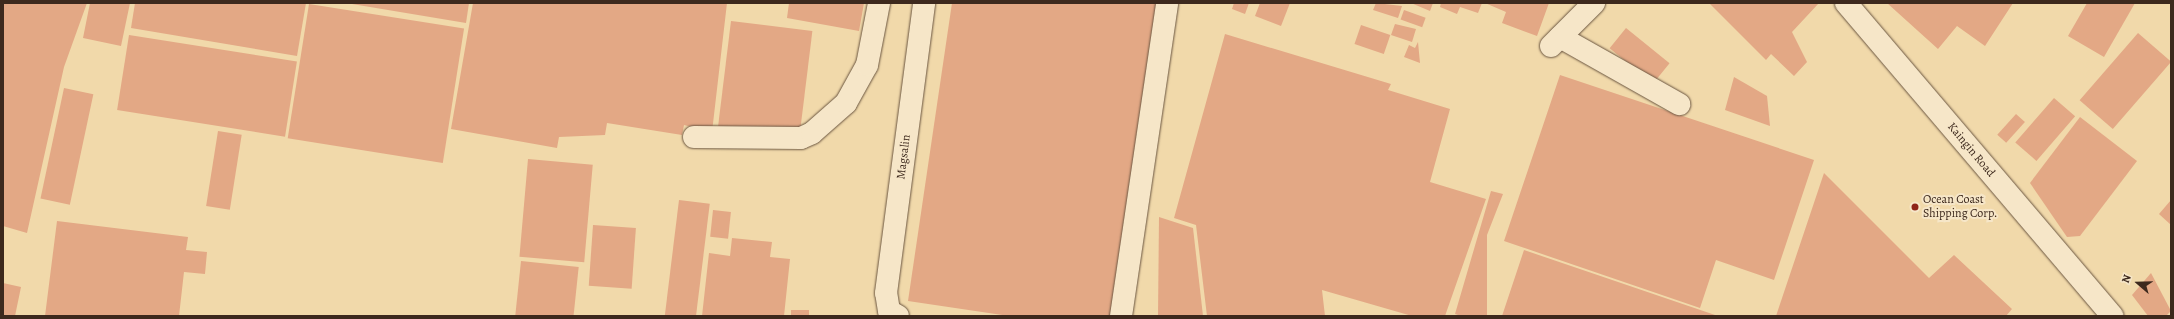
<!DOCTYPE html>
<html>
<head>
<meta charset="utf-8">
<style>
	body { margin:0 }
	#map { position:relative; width:2174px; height:319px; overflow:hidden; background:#f1d9aa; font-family:Alegreya,serif }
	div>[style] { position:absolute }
	.building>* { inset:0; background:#e3a885; transform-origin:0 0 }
	.roads { filter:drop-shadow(0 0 1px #6a5540) drop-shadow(0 0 1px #6a5540) }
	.minor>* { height:22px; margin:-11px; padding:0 11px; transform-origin:11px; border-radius:11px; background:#f6e6c8 }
	.dots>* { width:11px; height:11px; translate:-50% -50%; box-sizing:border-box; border:2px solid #f6e6c8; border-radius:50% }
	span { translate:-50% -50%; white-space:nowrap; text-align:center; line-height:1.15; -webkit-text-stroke:4px #f6e6c8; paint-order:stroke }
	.street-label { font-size:12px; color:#3d291d }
	.poi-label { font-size:12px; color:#3d291d }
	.left { translate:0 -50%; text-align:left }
	.frame { position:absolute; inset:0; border:4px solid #3d291d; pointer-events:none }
	.north { position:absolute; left:2118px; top:263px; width:40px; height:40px; -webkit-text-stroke:3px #f6e6c8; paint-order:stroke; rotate:290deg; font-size:11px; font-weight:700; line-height:16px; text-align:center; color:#3d291d }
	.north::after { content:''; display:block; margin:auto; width:14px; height:18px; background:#3d291d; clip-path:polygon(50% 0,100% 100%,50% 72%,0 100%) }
</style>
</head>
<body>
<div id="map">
	<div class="building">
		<div style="clip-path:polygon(3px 3px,87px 3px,64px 67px,27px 233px,3px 226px)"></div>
		<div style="clip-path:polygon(90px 3px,130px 3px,121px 46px,83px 38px)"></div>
		<div style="clip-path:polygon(135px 3px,306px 3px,297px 56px,131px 28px)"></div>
		<div style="clip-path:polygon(346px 3px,469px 3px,466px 23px)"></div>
		<div style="clip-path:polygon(473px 3px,727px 3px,712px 132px,684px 125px,682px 135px,607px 123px,605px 135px,559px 137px,557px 148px,451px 129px)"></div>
		<div style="clip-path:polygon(789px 3px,864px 3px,859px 31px,787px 18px)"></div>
		<div style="clip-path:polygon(952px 3px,1162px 3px,1115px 316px,1009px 316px,908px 301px)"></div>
		<div style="clip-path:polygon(1234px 3px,1249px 3px,1245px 14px,1232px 9px)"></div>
		<div style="clip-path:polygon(1260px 3px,1290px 3px,1281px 26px,1255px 16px)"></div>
		<div style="clip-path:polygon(1376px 3px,1402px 6px,1398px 18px,1373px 10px)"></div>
		<div style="clip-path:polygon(1411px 3px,1433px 3px,1430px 11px)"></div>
		<div style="clip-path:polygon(1441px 3px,1482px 3px,1478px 13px,1460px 7px,1457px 14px,1440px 7px)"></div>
		<div style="clip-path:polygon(1485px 3px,1549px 3px,1537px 36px,1502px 23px,1506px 12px)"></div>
		<div style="clip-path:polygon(1709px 3px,1819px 3px,1792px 32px,1807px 62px,1794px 76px,1771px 54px,1766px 60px)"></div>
		<div style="clip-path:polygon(1887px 3px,2013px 3px,1985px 46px,1957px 26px,1938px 49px)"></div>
		<div style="clip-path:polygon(2087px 3px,2135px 3px,2104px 57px,2068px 36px)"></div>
		<div style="left:309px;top:4px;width:157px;height:136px;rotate:9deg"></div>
		<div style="left:1404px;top:10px;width:23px;height:10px;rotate:20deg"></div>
		<div style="left:731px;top:21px;width:82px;height:106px;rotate:7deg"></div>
		<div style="clip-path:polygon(1395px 24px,1416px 29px,1412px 42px,1391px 35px)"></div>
		<div style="left:1361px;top:25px;width:31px;height:20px;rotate:19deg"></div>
		<div style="left:1626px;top:28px;width:56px;height:26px;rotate:39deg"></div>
		<div style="left:2138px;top:33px;width:44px;height:89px;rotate:41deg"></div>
		<div style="clip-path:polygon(1225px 34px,1391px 84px,1388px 90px,1450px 109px,1430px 182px,1486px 199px,1445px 316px,1412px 316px,1322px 290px,1325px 316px,1207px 316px,1196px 225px,1174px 218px)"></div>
		<div style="left:129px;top:35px;width:170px;height:76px;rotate:9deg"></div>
		<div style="clip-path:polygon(1418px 42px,1420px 63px,1404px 57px,1409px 45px,1415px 48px)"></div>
		<div style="clip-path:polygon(1560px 75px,1814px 160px,1774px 280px,1716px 260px,1700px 308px,1504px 241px)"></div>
		<div style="clip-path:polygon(1734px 77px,1767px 96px,1770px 126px,1725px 110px)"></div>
		<div style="left:64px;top:88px;width:30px;height:113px;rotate:12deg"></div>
		<div style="left:2054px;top:98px;width:28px;height:59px;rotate:41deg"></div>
		<div style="left:2016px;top:114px;width:12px;height:28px;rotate:42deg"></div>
		<div style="clip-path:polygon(2080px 117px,2137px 161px,2080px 236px,2067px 237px,2030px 183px)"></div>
		<div style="left:218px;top:131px;width:24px;height:76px;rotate:9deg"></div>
		<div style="left:528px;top:159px;width:65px;height:98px;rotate:5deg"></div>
		<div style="clip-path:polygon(1824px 173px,1929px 278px,1954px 255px,2012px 309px,2006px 316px,1776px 316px)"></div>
		<div style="clip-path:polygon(1491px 191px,1503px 194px,1487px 235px,1487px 316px,1461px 316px,1455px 314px)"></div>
		<div style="left:679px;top:200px;width:31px;height:117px;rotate:7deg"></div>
		<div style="clip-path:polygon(2171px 200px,2171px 225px,2159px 214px)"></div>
		<div style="left:713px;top:210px;width:18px;height:27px;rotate:6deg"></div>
		<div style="clip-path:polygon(1159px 217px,1193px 228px,1203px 316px,1158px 316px)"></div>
		<div style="clip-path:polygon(57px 221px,188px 237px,186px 250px,207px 252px,205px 274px,184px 272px,179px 316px,45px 316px)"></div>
		<div style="left:593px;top:225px;width:43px;height:61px;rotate:4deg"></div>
		<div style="clip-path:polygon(732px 238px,772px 242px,770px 257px,790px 259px,784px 316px,702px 316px,709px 253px,730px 256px)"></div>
		<div style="clip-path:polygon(1524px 250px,1718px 316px,1502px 316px)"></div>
		<div style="left:521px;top:261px;width:58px;height:55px;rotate:6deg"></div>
		<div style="clip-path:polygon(2151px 273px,2171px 311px,2166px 316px,2148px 316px,2132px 295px)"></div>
		<div style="clip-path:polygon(3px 283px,21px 287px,15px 316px,3px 315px)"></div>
		<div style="left:791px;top:310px;width:18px;height:6px"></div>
	</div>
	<div class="roads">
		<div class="minor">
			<div style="left:1846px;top:3px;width:411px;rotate:49.6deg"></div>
			<div style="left:1560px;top:37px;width:137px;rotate:29.4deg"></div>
			<div style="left:1551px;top:46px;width:61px;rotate:-45deg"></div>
			<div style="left:694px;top:137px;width:107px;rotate:0.5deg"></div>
			<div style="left:801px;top:138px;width:12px;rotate:-24deg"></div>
			<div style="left:812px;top:133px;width:45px;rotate:-41.4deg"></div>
			<div style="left:846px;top:103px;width:43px;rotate:-61.1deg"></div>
			<div style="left:867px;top:65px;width:63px;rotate:-79deg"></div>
			<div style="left:898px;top:316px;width:10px;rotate:-151deg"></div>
			<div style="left:889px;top:311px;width:18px;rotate:-99deg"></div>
			<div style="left:886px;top:293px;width:292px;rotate:-82.5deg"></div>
			<div style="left:1121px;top:316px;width:316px;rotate:-81.6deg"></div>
		</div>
	</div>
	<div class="dots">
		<div style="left:1915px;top:207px;background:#8f2418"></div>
	</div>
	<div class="street-label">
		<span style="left:1971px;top:150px;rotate:50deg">Kaingin Road</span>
		<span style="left:904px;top:157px;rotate:-83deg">Magsalin</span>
	</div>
	<div class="poi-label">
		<span class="left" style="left:1923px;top:207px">Ocean Coast<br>Shipping Corp.</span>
	</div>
	<div class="frame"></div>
	<div class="north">N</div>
</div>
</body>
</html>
